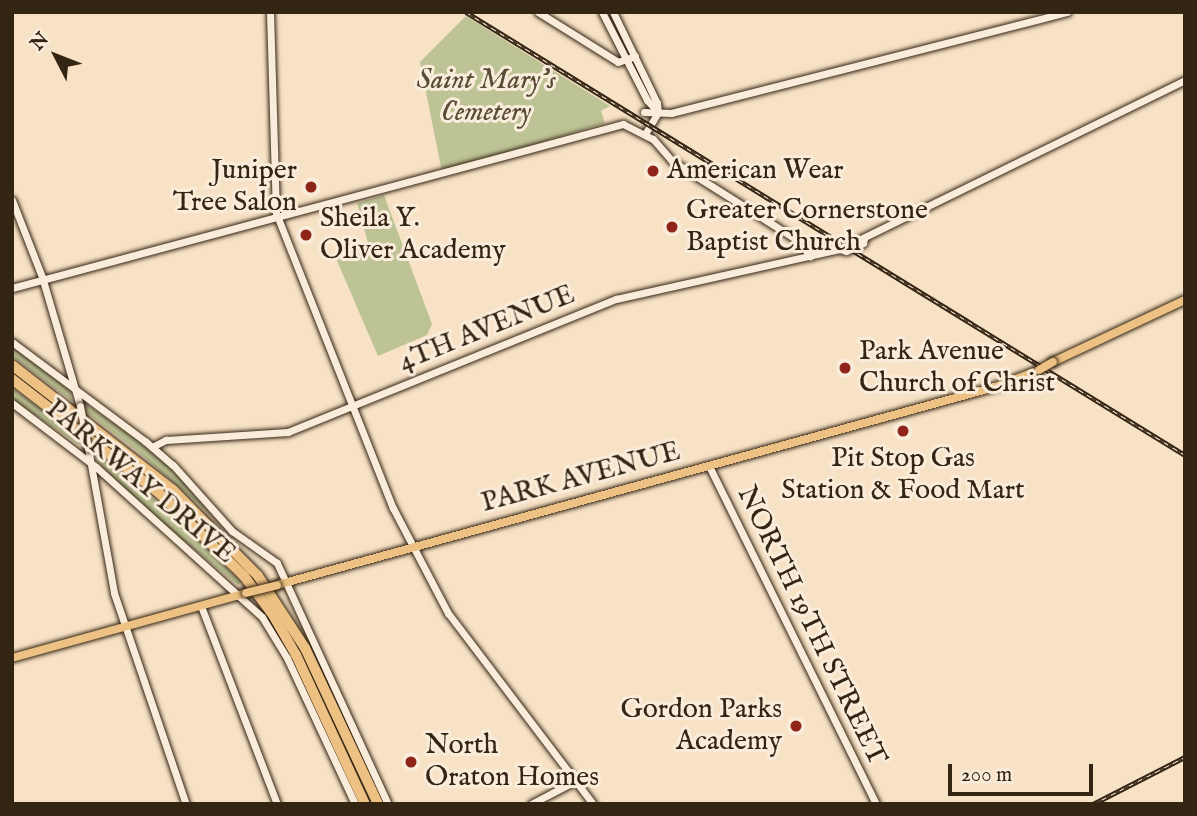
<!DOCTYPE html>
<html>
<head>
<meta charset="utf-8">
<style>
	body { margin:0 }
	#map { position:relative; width:1197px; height:816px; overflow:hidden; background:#f7e2c6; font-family:"IM FELL English",serif }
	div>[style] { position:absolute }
	.green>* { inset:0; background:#bdc395 }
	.roads { filter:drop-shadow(0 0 2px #342412) drop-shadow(0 0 2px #342412) }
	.secondary>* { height:7px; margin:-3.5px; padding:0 3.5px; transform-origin:3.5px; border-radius:3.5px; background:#faecda }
	.primary>* { height:8px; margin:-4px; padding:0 4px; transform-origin:4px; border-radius:4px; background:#ecc183 }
	.highway>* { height:10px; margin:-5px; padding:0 5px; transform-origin:5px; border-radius:5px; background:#ecc183 }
	.rail>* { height:4.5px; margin-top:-2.25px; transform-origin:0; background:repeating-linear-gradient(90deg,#faecda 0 5px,#342412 0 10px); box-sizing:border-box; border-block:2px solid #342412 }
	.bridges { filter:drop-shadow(0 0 2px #342412) drop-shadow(0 0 2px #342412) }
	.secondary-bridge>* { height:7px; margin:-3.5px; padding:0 3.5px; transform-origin:3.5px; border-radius:3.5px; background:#faecda }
	.primary-bridge>* { height:8px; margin:-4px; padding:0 4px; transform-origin:4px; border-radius:4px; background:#ecc183 }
	.dots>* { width:19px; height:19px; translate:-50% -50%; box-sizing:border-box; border:4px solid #faecda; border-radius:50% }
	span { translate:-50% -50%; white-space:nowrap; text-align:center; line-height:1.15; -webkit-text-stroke:6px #faecda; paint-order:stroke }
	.park-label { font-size:28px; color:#564c33; font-style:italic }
	.poi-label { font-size:28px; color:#342412 }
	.right { translate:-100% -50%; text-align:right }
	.left { translate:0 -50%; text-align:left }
	.street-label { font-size:28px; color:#342412 }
	.frame { position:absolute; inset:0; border:14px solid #342412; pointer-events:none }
	.north { position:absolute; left:21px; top:21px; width:70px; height:70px; -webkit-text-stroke:5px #faecda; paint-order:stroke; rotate:312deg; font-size:19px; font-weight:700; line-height:28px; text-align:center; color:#342412 }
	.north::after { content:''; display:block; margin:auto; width:24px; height:32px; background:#342412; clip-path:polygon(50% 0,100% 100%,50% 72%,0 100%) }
	.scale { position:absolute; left:948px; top:764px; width:145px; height:32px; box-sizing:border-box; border:4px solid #342412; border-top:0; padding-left:9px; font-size:21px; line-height:24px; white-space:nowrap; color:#342412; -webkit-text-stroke:5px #faecda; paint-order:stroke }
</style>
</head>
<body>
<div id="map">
	<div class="green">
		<div style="clip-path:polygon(466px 16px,610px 106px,601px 111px,605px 123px,442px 172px,420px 62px)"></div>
		<div style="clip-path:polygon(384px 195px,432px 324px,427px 335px,378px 356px,335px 256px,368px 243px,357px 203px)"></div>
		<div style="clip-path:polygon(12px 345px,69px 387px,72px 401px,12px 356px)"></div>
		<div style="clip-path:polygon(12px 388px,79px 437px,79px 445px,12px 399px)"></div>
		<div style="clip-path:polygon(87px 405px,143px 443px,176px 473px,212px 516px,136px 450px,86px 412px)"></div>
		<div style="clip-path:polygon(95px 453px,173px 514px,241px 582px,238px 585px,138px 503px,97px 461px)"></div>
	</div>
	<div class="roads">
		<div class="secondary">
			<div style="left:270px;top:12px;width:201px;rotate:88.3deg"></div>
			<div style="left:276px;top:213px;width:317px;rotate:68.4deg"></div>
			<div style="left:393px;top:508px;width:119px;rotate:62.4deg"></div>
			<div style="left:448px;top:613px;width:240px;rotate:52.8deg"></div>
			<div style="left:538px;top:12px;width:94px;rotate:32deg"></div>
			<div style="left:618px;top:62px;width:18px;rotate:-19deg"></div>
			<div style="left:602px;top:12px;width:99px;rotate:62.9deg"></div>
			<div style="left:647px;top:100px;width:16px;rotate:47deg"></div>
			<div style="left:613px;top:12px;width:101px;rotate:64.2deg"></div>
			<div style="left:657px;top:103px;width:9px;rotate:84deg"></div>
			<div style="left:644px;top:112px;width:27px;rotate:2deg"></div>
			<div style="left:671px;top:113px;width:409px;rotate:-14.3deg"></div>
			<div style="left:645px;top:134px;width:26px;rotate:-59deg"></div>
			<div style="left:12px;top:200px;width:83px;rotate:68.7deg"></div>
			<div style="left:42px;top:277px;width:134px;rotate:73.6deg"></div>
			<div style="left:840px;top:249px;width:384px;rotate:-26.1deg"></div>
			<div style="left:12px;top:288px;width:633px;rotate:-15.02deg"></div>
			<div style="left:623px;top:124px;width:34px;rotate:27deg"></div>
			<div style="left:653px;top:139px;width:29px;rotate:49deg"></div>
			<div style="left:672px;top:161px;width:150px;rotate:32.2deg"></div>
			<div style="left:799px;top:241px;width:19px;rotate:54deg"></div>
			<div style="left:12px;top:342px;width:166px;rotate:36.7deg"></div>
			<div style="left:145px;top:441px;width:37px;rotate:41deg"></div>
			<div style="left:173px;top:465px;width:89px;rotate:48.2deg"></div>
			<div style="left:232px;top:531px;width:55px;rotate:35.4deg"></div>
			<div style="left:277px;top:563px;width:265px;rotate:65.3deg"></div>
			<div style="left:12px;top:403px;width:106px;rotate:37.3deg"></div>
			<div style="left:96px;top:467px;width:224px;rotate:42.1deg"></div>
			<div style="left:262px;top:617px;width:48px;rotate:58.6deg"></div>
			<div style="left:287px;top:658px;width:161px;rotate:65deg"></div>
			<div style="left:152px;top:447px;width:16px;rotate:-27deg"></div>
			<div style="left:166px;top:440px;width:122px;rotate:-3.8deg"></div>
			<div style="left:288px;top:432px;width:354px;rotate:-22.1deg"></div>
			<div style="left:616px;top:299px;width:230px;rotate:-12.6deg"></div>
			<div style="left:840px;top:249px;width:6px;rotate:18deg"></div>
			<div style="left:846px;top:251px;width:19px;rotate:-25deg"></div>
			<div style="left:863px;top:243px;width:4px;rotate:-76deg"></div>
			<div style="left:88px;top:448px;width:147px;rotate:79.8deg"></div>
			<div style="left:114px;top:593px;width:223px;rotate:71.2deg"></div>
			<div style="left:709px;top:466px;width:377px;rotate:63.7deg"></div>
			<div style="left:201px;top:606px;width:212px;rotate:69deg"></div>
			<div style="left:531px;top:804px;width:50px;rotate:-27.6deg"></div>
		</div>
		<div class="primary">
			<div style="left:1053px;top:362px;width:146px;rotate:-25.2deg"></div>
			<div style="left:277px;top:585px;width:745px;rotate:-15.42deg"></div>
			<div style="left:995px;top:387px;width:47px;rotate:-21.1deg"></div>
			<div style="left:12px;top:658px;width:243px;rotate:-15.5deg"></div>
		</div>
		<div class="highway">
			<div style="left:12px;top:365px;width:204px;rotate:37.8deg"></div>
			<div style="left:173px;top:490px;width:121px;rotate:45.3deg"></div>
			<div style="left:258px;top:576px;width:86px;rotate:56.9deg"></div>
			<div style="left:305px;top:648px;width:172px;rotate:64.9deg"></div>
			<div style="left:12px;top:379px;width:186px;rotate:37.8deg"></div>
			<div style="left:159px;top:493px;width:119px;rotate:44.3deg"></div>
			<div style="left:244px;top:576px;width:49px;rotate:53.4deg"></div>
			<div style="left:273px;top:615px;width:46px;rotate:60.1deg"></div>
			<div style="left:296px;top:655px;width:164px;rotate:65.2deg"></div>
		</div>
	</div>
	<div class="rail">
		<div style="left:466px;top:12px;width:845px;rotate:31.64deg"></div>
		<div style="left:1093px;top:804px;width:103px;rotate:-27.1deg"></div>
	</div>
	<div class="bridges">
		<div class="secondary-bridge">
			<div style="left:80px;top:406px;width:43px;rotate:79.2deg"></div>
		</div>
		<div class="primary-bridge">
			<div style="left:1039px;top:370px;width:16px;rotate:-30deg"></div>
			<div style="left:246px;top:593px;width:32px;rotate:-14deg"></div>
		</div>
	</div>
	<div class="dots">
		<div style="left:653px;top:171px;background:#8f2418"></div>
		<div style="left:311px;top:187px;background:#8f2418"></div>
		<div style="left:672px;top:227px;background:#8f2418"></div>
		<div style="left:306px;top:235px;background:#8f2418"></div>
		<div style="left:845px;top:368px;background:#8f2418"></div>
		<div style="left:903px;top:431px;background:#8f2418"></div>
		<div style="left:796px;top:726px;background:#8f2418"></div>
		<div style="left:411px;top:762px;background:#8f2418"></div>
	</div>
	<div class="park-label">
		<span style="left:486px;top:97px">Saint Mary's<br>Cemetery</span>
	</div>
	<div class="poi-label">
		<span class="right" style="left:297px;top:187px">Juniper<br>Tree Salon</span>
		<span class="left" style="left:667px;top:171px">American Wear</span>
		<span class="left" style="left:686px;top:227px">Greater Cornerstone<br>Baptist Church</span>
		<span class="left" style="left:320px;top:235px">Sheila Y.<br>Oliver Academy</span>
		<span class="left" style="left:859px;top:368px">Park Avenue<br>Church of Christ</span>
		<span style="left:903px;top:475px">Pit Stop Gas<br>Station &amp; Food Mart</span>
		<span class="right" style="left:782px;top:726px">Gordon Parks<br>Academy</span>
		<span class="left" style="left:425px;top:762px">North<br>Oraton Homes</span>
	</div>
	<div class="street-label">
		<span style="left:487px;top:329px;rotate:-22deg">4TH AVENUE</span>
		<span style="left:581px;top:478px;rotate:-15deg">PARK AVENUE</span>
		<span style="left:140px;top:482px;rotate:40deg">PARKWAY DRIVE</span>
		<span style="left:811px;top:626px;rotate:64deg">NORTH 19TH STREET</span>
	</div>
	<div class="frame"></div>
	<div class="north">N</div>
	<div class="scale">200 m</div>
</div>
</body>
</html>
